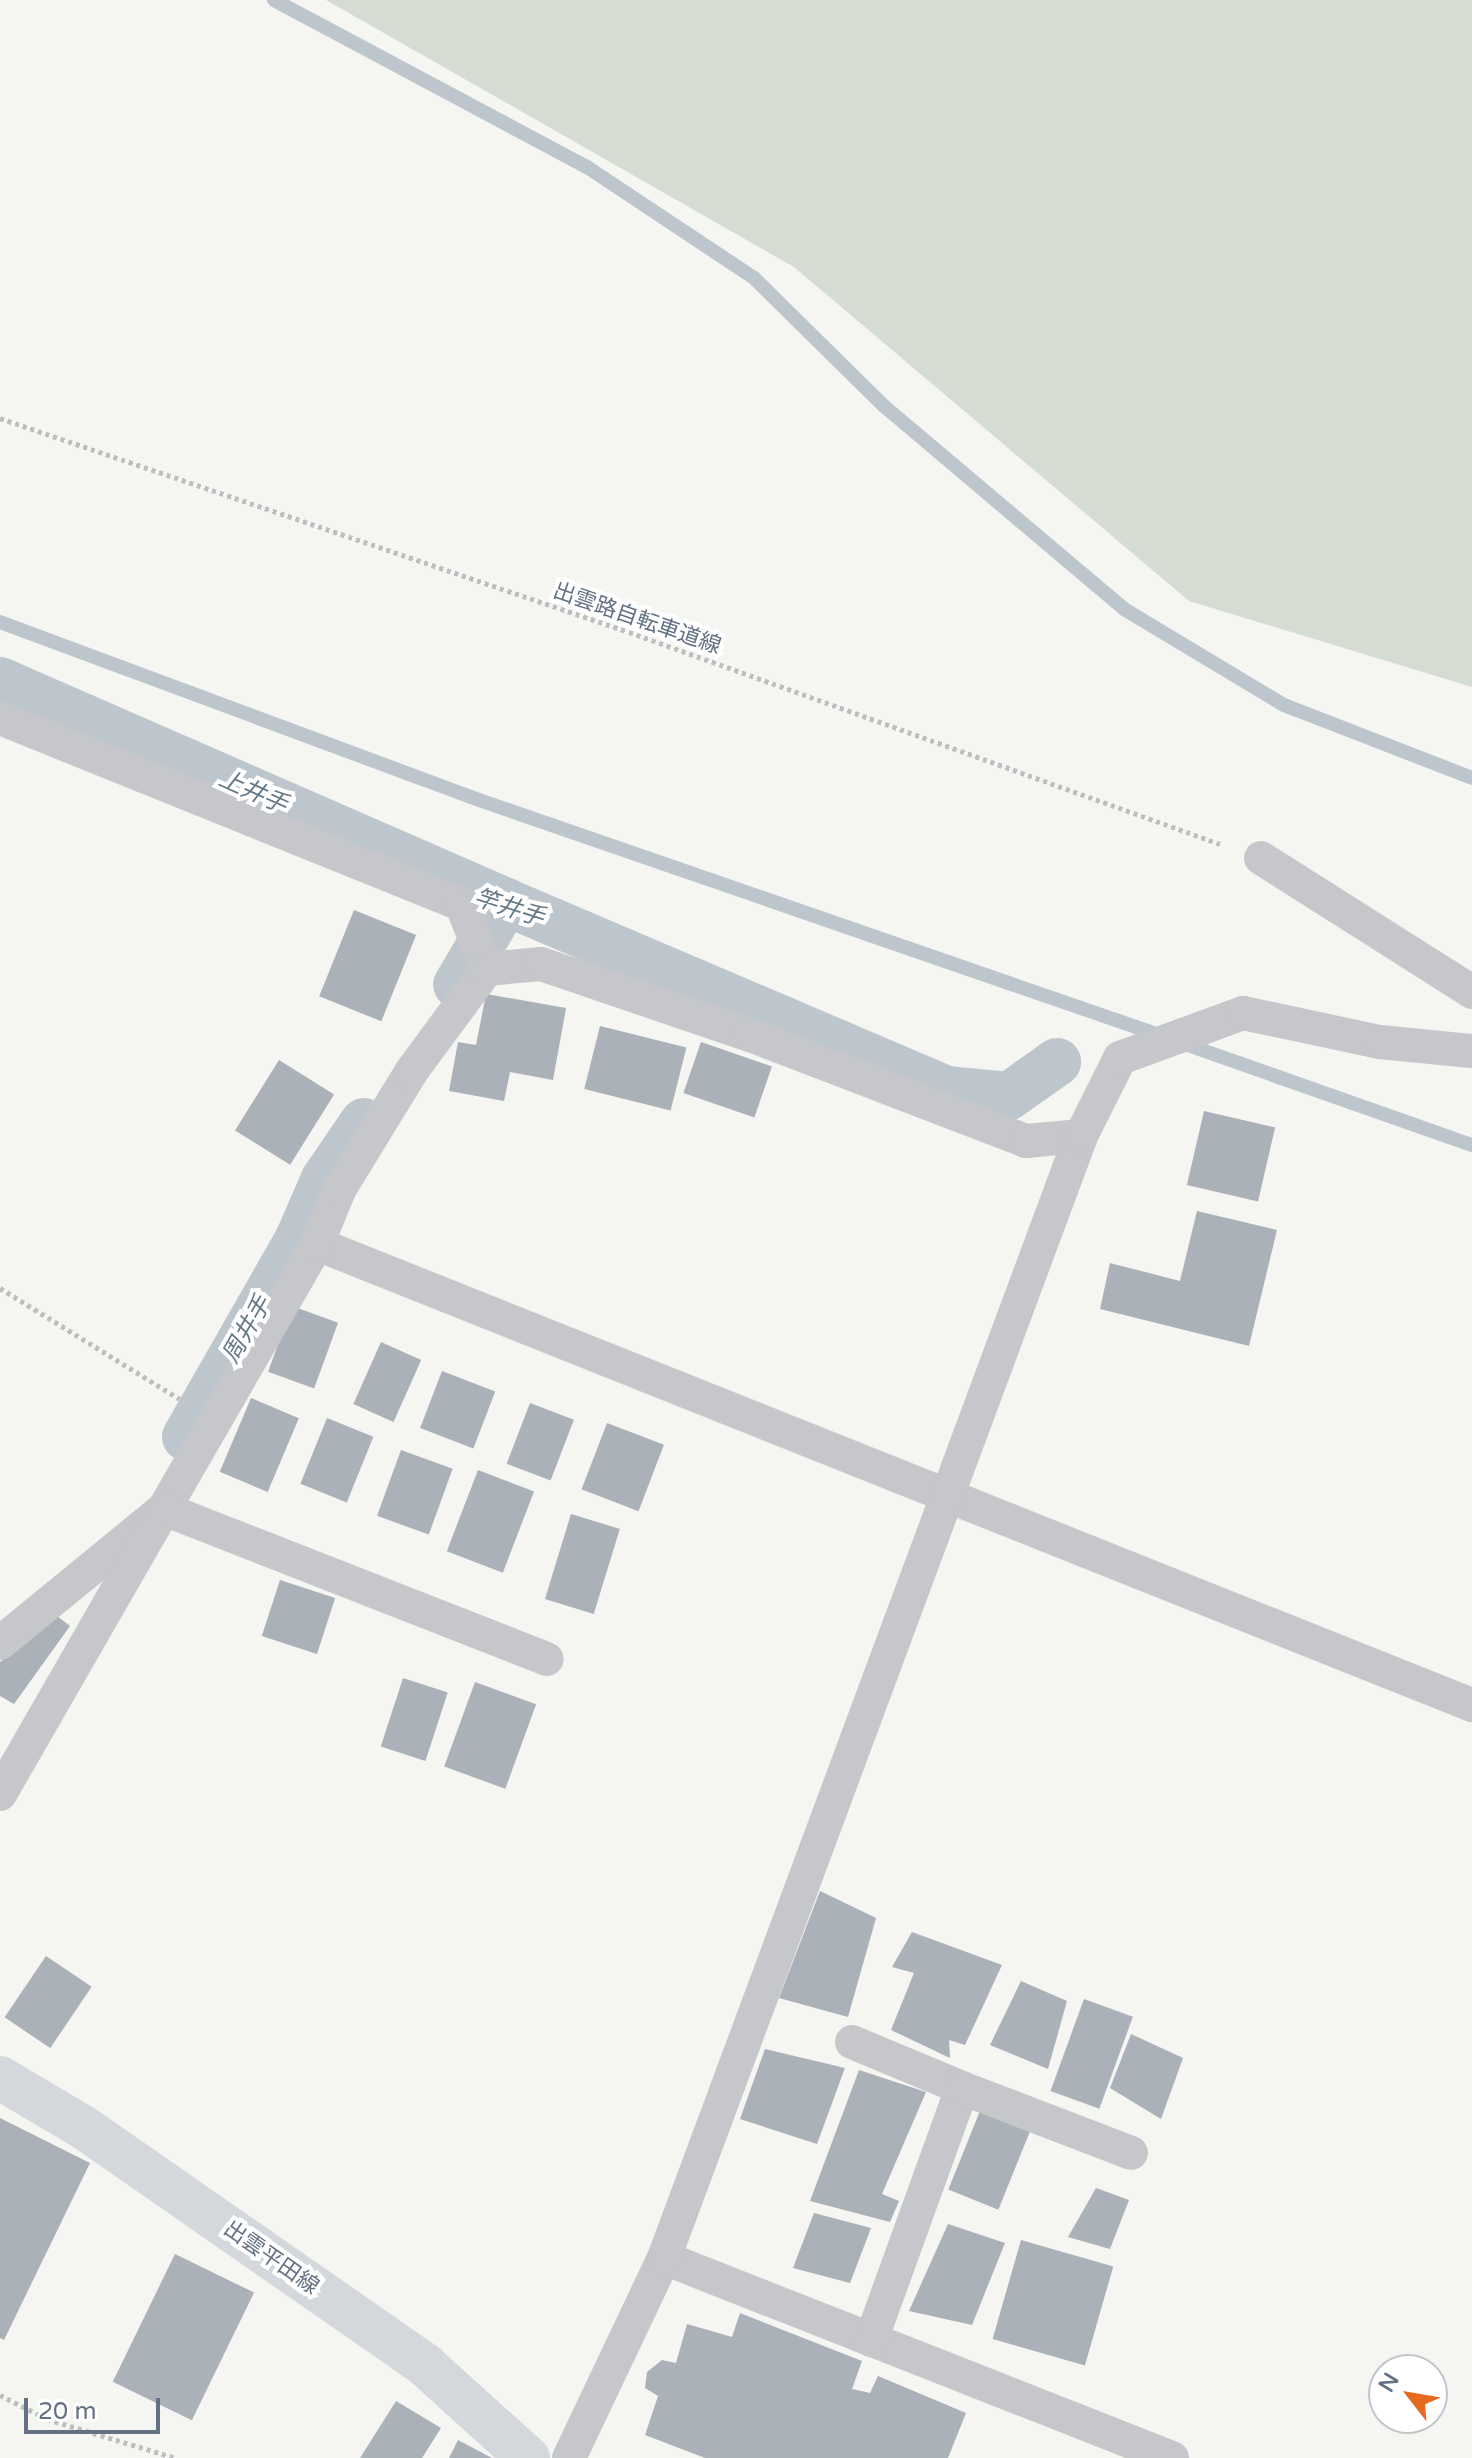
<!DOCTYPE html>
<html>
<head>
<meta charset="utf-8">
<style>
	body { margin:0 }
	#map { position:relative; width:1472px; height:2458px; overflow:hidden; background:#f5f5f1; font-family:"Varela Round","Noto Sans JP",sans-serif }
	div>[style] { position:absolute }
	.green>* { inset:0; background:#d5dcd2 }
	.stream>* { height:14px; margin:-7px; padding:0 7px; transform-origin:7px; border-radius:7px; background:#bdc6cd }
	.canal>* { height:48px; margin:-24px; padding:0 24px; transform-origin:24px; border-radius:24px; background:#bdc6cd }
	.building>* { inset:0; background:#aab1b8; transform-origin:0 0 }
	.path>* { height:5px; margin-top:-2.5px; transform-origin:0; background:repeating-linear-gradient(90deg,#bcbec0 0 4px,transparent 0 8px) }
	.minor>* { height:34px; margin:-17px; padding:0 17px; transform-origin:17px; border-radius:17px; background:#c5c7cb }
	.secondary>* { height:44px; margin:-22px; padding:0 22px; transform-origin:22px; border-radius:22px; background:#d4d8dc }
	span { translate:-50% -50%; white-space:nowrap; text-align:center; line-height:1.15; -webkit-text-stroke:8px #fff; paint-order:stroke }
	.street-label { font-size:22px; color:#637183 }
	.water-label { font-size:24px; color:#647987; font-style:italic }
	.north { position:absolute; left:1368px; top:2354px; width:80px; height:80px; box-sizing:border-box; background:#fff; border:2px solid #c1c6cd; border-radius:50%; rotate:301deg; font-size:22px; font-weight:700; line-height:32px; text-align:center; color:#637183 }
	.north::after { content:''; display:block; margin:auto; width:28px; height:36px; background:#e66920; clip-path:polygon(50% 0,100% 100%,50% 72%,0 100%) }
	.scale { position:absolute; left:24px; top:2398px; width:136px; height:36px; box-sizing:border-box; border:4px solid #637183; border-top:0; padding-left:10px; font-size:24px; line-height:28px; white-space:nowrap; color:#637183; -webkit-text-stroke:6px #fff; paint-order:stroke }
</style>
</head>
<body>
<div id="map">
	<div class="green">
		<div style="clip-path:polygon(326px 0,1472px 0,1472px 687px,1189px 601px,794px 267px)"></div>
	</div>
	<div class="stream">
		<div style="left:274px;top:0;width:355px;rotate:28.1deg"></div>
		<div style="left:587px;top:167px;width:201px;rotate:33.6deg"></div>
		<div style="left:754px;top:278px;width:182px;rotate:44.6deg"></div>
		<div style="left:884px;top:406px;width:314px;rotate:40.2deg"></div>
		<div style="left:1124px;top:609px;width:187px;rotate:31deg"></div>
		<div style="left:1284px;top:705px;width:202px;rotate:21.2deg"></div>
		<div style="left:0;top:622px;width:511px;rotate:20.39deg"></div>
		<div style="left:479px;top:800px;width:723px;rotate:19.06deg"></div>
		<div style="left:1182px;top:1043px;width:307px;rotate:19.4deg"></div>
	</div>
	<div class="canal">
		<div style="left:0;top:681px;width:552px;rotate:23.59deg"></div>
		<div style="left:506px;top:902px;width:96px;rotate:120.6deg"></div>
		<div style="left:479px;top:899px;width:22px;rotate:21deg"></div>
		<div style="left:500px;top:907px;width:8px;rotate:-40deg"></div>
		<div style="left:506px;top:902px;width:478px;rotate:23.1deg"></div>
		<div style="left:946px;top:1090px;width:63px;rotate:5.4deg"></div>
		<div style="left:1009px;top:1096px;width:59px;rotate:-35.3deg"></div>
		<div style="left:186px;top:1437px;width:226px;rotate:-60.3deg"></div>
		<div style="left:298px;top:1241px;width:68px;rotate:-66.5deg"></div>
		<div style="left:325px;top:1179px;width:69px;rotate:-55.6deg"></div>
	</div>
	<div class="building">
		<div style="left:354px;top:910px;width:67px;height:93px;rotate:22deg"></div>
		<div style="clip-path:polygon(486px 994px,566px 1008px,553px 1080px,510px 1072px,504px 1101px,449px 1091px,458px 1042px,476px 1045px)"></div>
		<div style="left:600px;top:1026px;width:89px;height:65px;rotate:14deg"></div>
		<div style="left:701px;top:1042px;width:75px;height:54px;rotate:19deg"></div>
		<div style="left:279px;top:1060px;width:65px;height:83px;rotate:32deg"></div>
		<div style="left:1204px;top:1111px;width:73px;height:76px;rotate:13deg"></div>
		<div style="clip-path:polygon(1197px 1211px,1277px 1230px,1249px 1346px,1100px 1309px,1110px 1263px,1180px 1281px)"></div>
		<div style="left:292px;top:1306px;width:49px;height:70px;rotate:20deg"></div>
		<div style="left:381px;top:1342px;width:44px;height:68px;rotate:24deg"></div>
		<div style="left:442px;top:1371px;width:57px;height:61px;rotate:21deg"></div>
		<div style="left:251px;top:1398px;width:52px;height:80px;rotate:23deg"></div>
		<div style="left:530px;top:1403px;width:47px;height:65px;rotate:21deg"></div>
		<div style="left:327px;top:1418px;width:50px;height:71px;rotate:22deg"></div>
		<div style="left:607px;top:1423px;width:61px;height:71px;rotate:21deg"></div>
		<div style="left:401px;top:1450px;width:55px;height:70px;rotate:20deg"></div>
		<div style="left:478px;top:1470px;width:60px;height:87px;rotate:21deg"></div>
		<div style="left:571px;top:1514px;width:51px;height:89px;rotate:17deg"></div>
		<div style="left:280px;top:1580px;width:58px;height:59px;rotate:18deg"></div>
		<div style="clip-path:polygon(57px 1616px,70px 1626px,14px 1704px,0 1696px,0 1662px)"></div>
		<div style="left:403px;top:1678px;width:47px;height:72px;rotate:18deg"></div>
		<div style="left:475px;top:1682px;width:65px;height:90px;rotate:20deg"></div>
		<div style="clip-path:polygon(820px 1891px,876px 1918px,848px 2017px,779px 1998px)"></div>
		<div style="clip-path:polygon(912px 1932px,1002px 1965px,965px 2045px,949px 2040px,950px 2058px,891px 2030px,914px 1973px,892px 1967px)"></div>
		<div style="left:46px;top:1956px;width:55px;height:74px;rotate:34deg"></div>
		<div style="clip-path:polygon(1021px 1981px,1067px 2001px,1048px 2069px,990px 2045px)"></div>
		<div style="left:1084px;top:1999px;width:52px;height:98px;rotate:20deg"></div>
		<div style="clip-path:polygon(1131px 2034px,1183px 2058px,1161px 2119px,1110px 2088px)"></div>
		<div style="clip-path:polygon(765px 2049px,845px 2068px,817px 2144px,740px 2119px)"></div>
		<div style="clip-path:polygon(859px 2070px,926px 2092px,882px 2194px,899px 2201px,890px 2222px,810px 2201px)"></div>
		<div style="left:982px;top:2106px;width:54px;height:90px;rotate:22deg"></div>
		<div style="clip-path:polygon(0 2118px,90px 2163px,4px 2340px,0 2338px)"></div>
		<div style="clip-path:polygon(1096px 2188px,1129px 2200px,1110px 2249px,1068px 2237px)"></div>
		<div style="clip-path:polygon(814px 2213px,871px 2228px,850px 2283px,793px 2268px)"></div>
		<div style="clip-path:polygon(948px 2224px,1005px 2243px,972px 2325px,909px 2311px)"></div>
		<div style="left:1021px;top:2240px;width:96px;height:103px;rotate:16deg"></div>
		<div style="left:175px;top:2254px;width:88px;height:142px;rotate:26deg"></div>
		<div style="clip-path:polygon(740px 2313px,862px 2361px,852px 2389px,870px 2393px,878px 2376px,966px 2413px,948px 2458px,705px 2458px,645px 2435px,658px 2396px,645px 2388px,647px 2372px,662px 2360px,676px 2363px,687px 2324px,732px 2337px)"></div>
		<div style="clip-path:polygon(396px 2401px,441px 2428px,422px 2458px,360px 2458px)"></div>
		<div style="clip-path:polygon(458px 2440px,492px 2458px,449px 2458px)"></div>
	</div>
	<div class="path">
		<div style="left:0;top:418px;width:664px;rotate:18.79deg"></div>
		<div style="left:629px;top:632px;width:631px;rotate:19.73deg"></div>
		<div style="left:0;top:1288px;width:211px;rotate:31.7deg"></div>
		<div style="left:0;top:2395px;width:53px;rotate:27.1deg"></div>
		<div style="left:47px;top:2419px;width:135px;rotate:16.8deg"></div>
	</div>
	<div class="minor">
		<div style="left:0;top:718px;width:498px;rotate:22deg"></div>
		<div style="left:462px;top:905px;width:69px;rotate:68.7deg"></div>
		<div style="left:1261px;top:858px;width:250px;rotate:32.4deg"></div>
		<div style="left:317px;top:1244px;width:1244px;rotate:21.76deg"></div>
		<div style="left:0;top:1643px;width:212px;rotate:-39.3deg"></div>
		<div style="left:164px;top:1509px;width:306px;rotate:-60deg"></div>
		<div style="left:317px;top:1244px;width:61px;rotate:-67.7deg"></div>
		<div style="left:340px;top:1188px;width:136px;rotate:-58.5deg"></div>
		<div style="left:411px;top:1072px;width:128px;rotate:-53.6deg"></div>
		<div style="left:487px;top:969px;width:54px;rotate:-5.3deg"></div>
		<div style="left:541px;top:964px;width:221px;rotate:18.8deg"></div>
		<div style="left:750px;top:1035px;width:296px;rotate:21deg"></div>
		<div style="left:1026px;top:1141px;width:55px;rotate:-5.2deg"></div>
		<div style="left:0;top:1794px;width:329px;rotate:-60.1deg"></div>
		<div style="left:164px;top:1509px;width:411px;rotate:21.4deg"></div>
		<div style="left:852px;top:2042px;width:119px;rotate:22.7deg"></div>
		<div style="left:664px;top:2258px;width:546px;rotate:21.49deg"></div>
		<div style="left:871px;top:2340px;width:268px;rotate:-70.1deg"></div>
		<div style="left:962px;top:2088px;width:181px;rotate:21deg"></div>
		<div style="left:569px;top:2458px;width:221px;rotate:-64.6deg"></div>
		<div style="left:664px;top:2258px;width:1197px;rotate:-69.61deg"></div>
		<div style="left:1081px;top:1136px;width:87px;rotate:-63.4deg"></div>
		<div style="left:1120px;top:1058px;width:131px;rotate:-20.1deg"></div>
		<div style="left:1243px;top:1013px;width:140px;rotate:12deg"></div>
		<div style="left:1380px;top:1042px;width:92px;rotate:5.6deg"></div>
	</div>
	<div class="secondary">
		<div style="left:0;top:2078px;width:96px;rotate:30.6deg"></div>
		<div style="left:83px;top:2127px;width:417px;rotate:34.8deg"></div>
		<div style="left:425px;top:2365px;width:139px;rotate:42.1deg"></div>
	</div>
	<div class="street-label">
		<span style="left:637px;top:619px;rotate:19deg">出雲路自転車道線</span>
		<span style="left:271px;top:2258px;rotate:35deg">出雲平田線</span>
	</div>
	<div class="water-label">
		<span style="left:253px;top:792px;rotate:24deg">上井手</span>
		<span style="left:509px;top:908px;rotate:18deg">竿井手</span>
		<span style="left:247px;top:1330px;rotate:-60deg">周井手</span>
	</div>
	<div class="north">N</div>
	<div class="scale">20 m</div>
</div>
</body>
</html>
